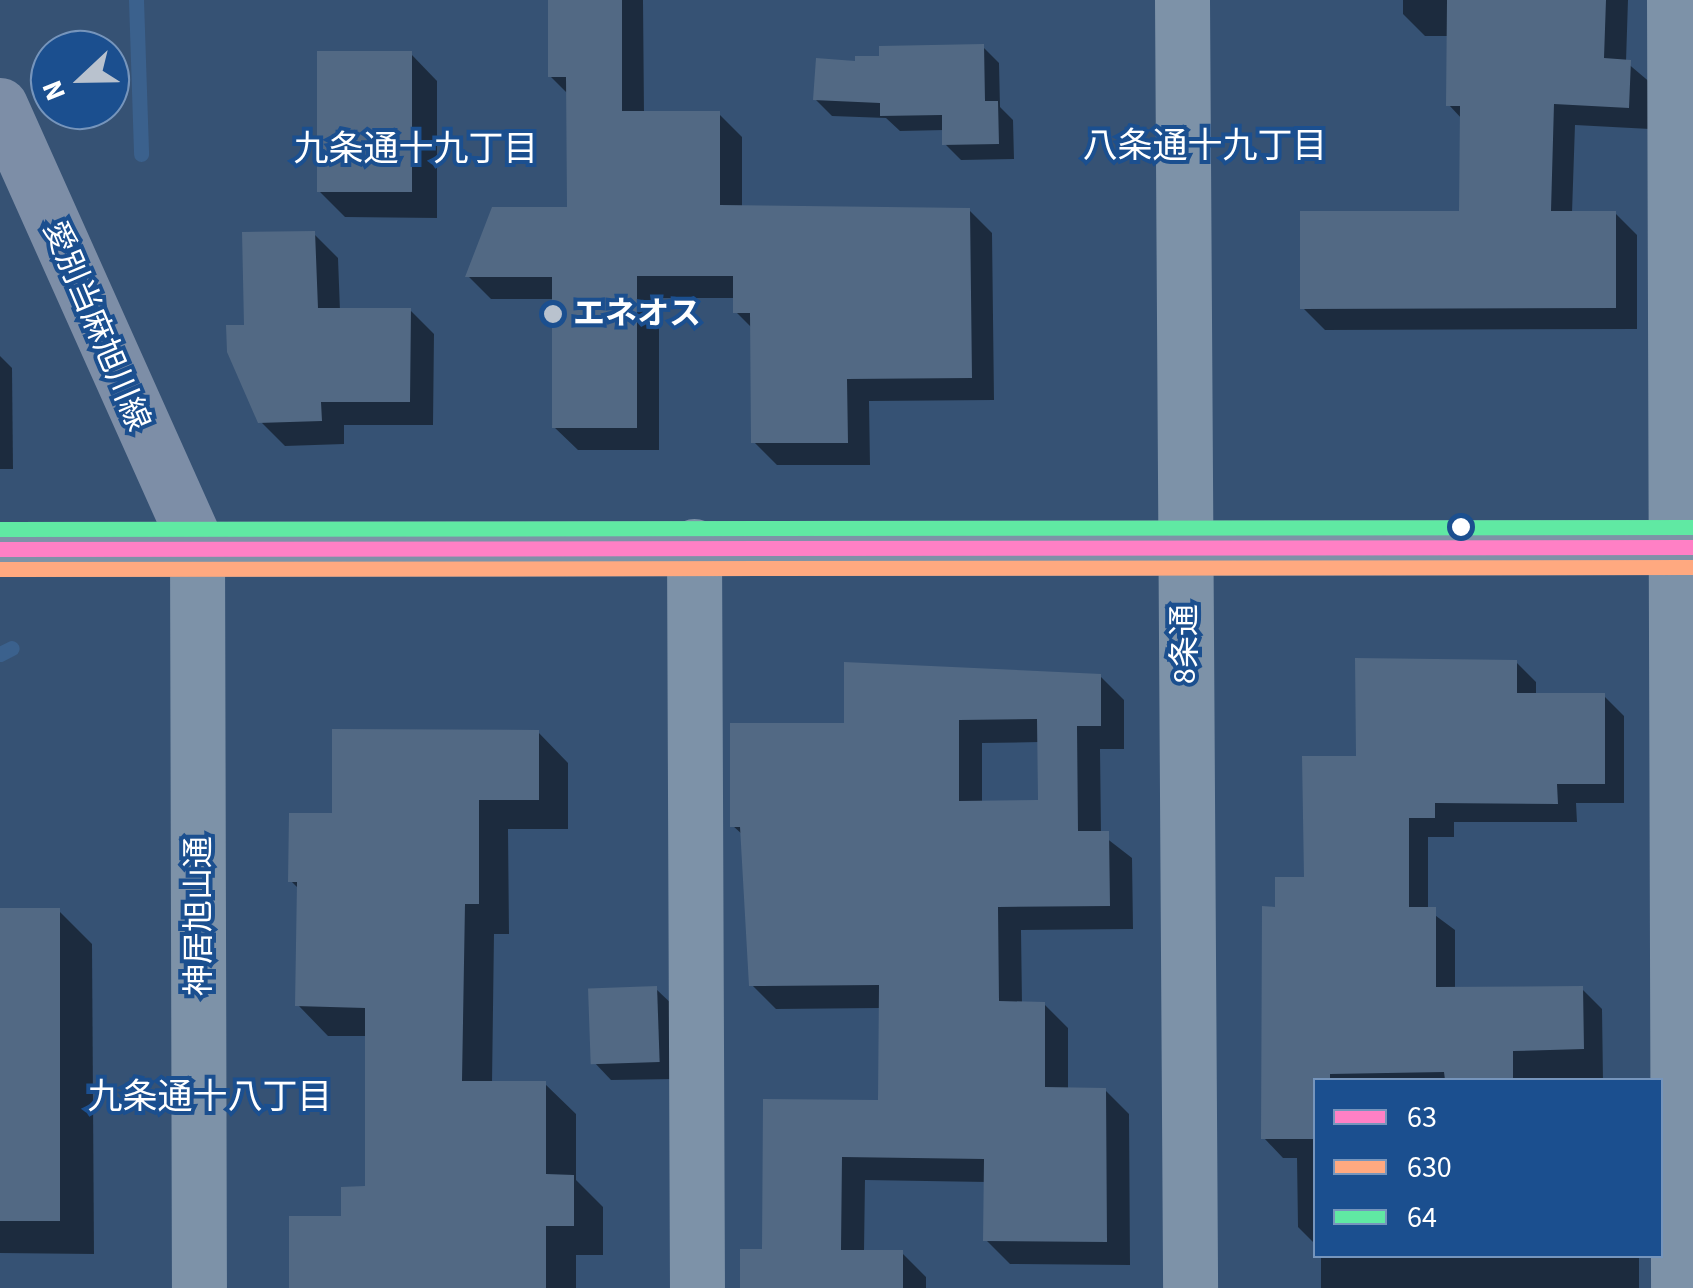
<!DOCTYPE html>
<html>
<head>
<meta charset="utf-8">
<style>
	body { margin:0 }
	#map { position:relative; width:1693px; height:1288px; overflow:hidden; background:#365274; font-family:"Source Sans 3","Noto Sans JP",sans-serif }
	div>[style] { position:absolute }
	.shadow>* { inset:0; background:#0007; transform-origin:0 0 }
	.stream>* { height:15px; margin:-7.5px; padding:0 7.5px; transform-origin:7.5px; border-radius:7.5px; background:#3b618d }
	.building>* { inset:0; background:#526984; transform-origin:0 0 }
	.minor>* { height:55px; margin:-27.5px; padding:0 27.5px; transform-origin:27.5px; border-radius:27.5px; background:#7d92a8 }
	.major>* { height:55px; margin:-27.5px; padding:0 27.5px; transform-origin:27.5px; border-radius:27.5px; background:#7d8ea7 }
	.highway>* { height:55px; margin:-27.5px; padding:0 27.5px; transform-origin:27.5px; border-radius:27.5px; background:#7e92a7 }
	.bus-1>* { height:15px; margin:-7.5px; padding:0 7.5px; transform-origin:7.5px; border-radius:7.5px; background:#ff80c5 }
	.bus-2>* { height:15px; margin:-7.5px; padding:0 7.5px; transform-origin:7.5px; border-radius:7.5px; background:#ffa980 }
	.bus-3>* { height:15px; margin:-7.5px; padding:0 7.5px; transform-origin:7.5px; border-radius:7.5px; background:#60e9a3 }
	.dots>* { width:28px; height:28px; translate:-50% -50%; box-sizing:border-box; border:5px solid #1b4f8f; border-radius:50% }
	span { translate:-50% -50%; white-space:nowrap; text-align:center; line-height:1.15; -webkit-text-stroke:8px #1b4f8f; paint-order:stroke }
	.poi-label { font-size:32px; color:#fff; font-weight:700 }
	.left { translate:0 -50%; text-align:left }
	.street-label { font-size:32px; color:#fff }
	.neighbourhood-label { font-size:35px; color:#fff }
	.legend { position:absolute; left:1313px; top:1078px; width:350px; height:180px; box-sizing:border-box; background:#1b4f8f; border:2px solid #7695bc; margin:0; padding:12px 18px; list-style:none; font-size:30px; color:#fff }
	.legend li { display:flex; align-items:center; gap:20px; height:50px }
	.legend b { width:50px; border:2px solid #7695bc }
	.north { position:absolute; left:30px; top:30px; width:100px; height:100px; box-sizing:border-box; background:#1b4f8f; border:2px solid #7695bc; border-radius:50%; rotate:248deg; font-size:28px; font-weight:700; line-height:40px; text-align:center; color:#fff }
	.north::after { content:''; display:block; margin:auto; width:35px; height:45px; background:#b9c2ce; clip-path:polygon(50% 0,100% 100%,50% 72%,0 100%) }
</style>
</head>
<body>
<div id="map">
	<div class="shadow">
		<div style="clip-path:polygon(550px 0,643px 0,644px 113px,719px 114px,742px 137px,742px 208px,969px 210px,992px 233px,994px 400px,869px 401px,870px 465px,777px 465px,754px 442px,753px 329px,736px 312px,736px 298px,659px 298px,659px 450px,578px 450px,554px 427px,555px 299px,491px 299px,468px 276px,569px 210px,568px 94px,550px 76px)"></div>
		<div style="clip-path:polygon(1403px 0,1628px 0,1626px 62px,1652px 84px,1650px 129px,1575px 125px,1572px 213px,1615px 213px,1637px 235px,1637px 329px,1325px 330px,1303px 308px,1461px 213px,1462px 119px,1449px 105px,1449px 36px,1425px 36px,1403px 14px)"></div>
		<div style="clip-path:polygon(982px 46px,999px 63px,1000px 107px,1013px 120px,1014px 159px,961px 160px,945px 144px,945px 130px,900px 131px,886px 118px,832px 116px,816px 100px,858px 64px)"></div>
		<div style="clip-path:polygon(411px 54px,437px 81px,437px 218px,345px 217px,319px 191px)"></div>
		<div style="clip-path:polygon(314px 234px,338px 258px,340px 311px,410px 310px,434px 334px,433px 425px,344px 425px,344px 444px,285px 446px,261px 422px,247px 327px)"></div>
		<div style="clip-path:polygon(0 356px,12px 368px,13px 469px,0 469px)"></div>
		<div style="clip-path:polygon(1516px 662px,1536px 682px,1536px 696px,1604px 696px,1624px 716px,1624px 803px,1576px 803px,1577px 822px,1454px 822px,1454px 837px,1428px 837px,1428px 910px,1455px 930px,1455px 990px,1582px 989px,1602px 1009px,1603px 1080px,1316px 1080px,1316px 1245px,1298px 1227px,1297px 1158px,1283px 1158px,1264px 1138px,1277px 909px,1306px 880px,1358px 758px)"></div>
		<div style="clip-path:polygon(evenodd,1100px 676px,1124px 700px,1124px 749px,1100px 749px,1101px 834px,1132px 858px,1133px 929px,1021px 930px,1022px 1004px,1044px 1004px,1068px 1028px,1068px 1090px,1105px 1090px,1129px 1114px,1130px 1265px,1010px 1264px,986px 1240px,987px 1182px,865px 1180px,864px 1252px,902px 1253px,926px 1277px,926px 1288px,743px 1288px,880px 1103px,881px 1008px,776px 1009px,751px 984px,743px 835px,733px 826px,847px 725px,1100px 676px,1040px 742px,1040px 802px,982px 803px,982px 743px,1040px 742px)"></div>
		<div style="clip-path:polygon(538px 732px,568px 763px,568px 829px,508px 829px,509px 934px,494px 934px,492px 1084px,545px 1084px,576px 1114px,576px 1180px,603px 1207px,603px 1255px,576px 1255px,576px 1288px,292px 1288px,367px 1189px,367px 1036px,328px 1036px,298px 1005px,300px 890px,291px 881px,335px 816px)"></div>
		<div style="clip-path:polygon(0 911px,59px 911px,92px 944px,94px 1254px,0 1253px)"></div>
		<div style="clip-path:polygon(656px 989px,675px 1007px,676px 1079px,611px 1080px,593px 1061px)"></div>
		<div style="left:1321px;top:1256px;width:318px;height:32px"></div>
	</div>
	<div class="stream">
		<div style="left:136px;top:0;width:154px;rotate:88.1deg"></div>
		<div style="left:0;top:654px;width:13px;rotate:-27deg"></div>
	</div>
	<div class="building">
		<div style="clip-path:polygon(548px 0,622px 0,622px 111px,720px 111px,720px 205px,970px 208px,972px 378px,847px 379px,848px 443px,751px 443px,750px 313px,733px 313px,733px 276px,637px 276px,637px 428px,552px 428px,552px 277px,465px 277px,492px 207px,567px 207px,566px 77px,548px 77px)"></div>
		<div style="clip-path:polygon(1447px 0,1606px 0,1604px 58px,1631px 60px,1629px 108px,1554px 104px,1551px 211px,1616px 211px,1616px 308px,1300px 309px,1300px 211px,1459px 211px,1460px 106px,1446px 106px)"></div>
		<div style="clip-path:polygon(984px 44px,985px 101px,998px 101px,999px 144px,942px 145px,942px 115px,880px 116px,880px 103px,813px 100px,816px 58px,855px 61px,855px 56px,879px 56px,879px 46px)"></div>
		<div style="left:317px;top:51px;width:95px;height:141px"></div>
		<div style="clip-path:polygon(315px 231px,318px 308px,411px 308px,410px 402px,321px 402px,322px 421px,258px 423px,227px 352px,226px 325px,244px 325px,242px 232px)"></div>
		<div style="clip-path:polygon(1355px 658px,1517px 660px,1517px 693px,1605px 693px,1605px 784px,1557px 784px,1558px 804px,1435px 803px,1435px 818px,1409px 818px,1409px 907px,1436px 907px,1436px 987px,1583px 986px,1584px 1049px,1513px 1051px,1513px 1080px,1445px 1080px,1444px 1072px,1330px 1074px,1330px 1080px,1316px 1080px,1316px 1139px,1261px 1139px,1262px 906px,1275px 907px,1275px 877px,1304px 877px,1302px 756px,1356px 756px)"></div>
		<div style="clip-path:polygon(evenodd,844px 662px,1101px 674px,1101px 726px,1077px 726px,1078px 831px,1109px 831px,1110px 906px,998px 907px,999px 1001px,1045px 1002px,1045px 1087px,1106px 1088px,1107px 1242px,983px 1241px,984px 1159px,842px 1157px,841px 1250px,903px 1250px,903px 1288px,740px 1288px,740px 1249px,762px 1249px,763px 1099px,878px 1100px,879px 985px,749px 986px,740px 827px,730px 827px,730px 723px,844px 723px,844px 662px,1037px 719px,1038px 800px,959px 801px,959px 720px,1037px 719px)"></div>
		<div style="clip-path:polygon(332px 729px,539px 730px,539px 800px,479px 800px,479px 904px,465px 904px,462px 1081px,546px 1081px,546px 1174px,574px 1175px,574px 1226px,546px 1226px,546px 1288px,289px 1288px,289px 1216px,341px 1216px,341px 1187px,365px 1186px,365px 1008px,295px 1006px,297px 882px,288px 882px,289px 813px,332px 813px)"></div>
		<div style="left:0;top:908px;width:60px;height:313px"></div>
		<div style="left:657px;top:986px;width:76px;height:69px;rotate:88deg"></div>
	</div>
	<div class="minor">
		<div style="left:1182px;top:0;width:1288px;rotate:89.64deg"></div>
		<div style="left:1674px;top:0;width:1288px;rotate:89.82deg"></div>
		<div style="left:197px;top:545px;width:743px;rotate:89.85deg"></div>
		<div style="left:694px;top:546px;width:742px;rotate:89.77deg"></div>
	</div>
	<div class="major">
		<div style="left:0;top:105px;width:482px;rotate:65.9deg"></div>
	</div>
	<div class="highway">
		<div style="left:0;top:549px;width:1693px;rotate:-0.07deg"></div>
	</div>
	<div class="bus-1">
		<div style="left:0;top:549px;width:1693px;rotate:-0.07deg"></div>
	</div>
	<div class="bus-2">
		<div style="left:0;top:569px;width:1693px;rotate:-0.07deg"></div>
	</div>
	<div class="bus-3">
		<div style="left:0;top:529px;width:1693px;rotate:-0.07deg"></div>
	</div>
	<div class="dots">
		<div style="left:553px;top:314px;background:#b9c2ce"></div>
		<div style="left:1461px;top:527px;background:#fff"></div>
	</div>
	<div class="poi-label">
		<span class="left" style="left:573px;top:314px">エネオス</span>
	</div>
	<div class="street-label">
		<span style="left:96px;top:326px;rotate:67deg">愛別当麻旭川線</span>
		<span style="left:1185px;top:644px;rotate:-90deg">8条通</span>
		<span style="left:199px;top:916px;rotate:-90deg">神居旭山通</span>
	</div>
	<div class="neighbourhood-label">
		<span style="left:1205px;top:146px">八条通十九丁目</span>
		<span style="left:416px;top:149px">九条通十九丁目</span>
		<span style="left:210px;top:1097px">九条通十八丁目</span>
	</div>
	<ul class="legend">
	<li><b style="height:12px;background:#ff80c5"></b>63</li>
	<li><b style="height:12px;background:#ffa980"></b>630</li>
	<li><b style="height:12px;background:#60e9a3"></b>64</li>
	</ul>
	<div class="north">N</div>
</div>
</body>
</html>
